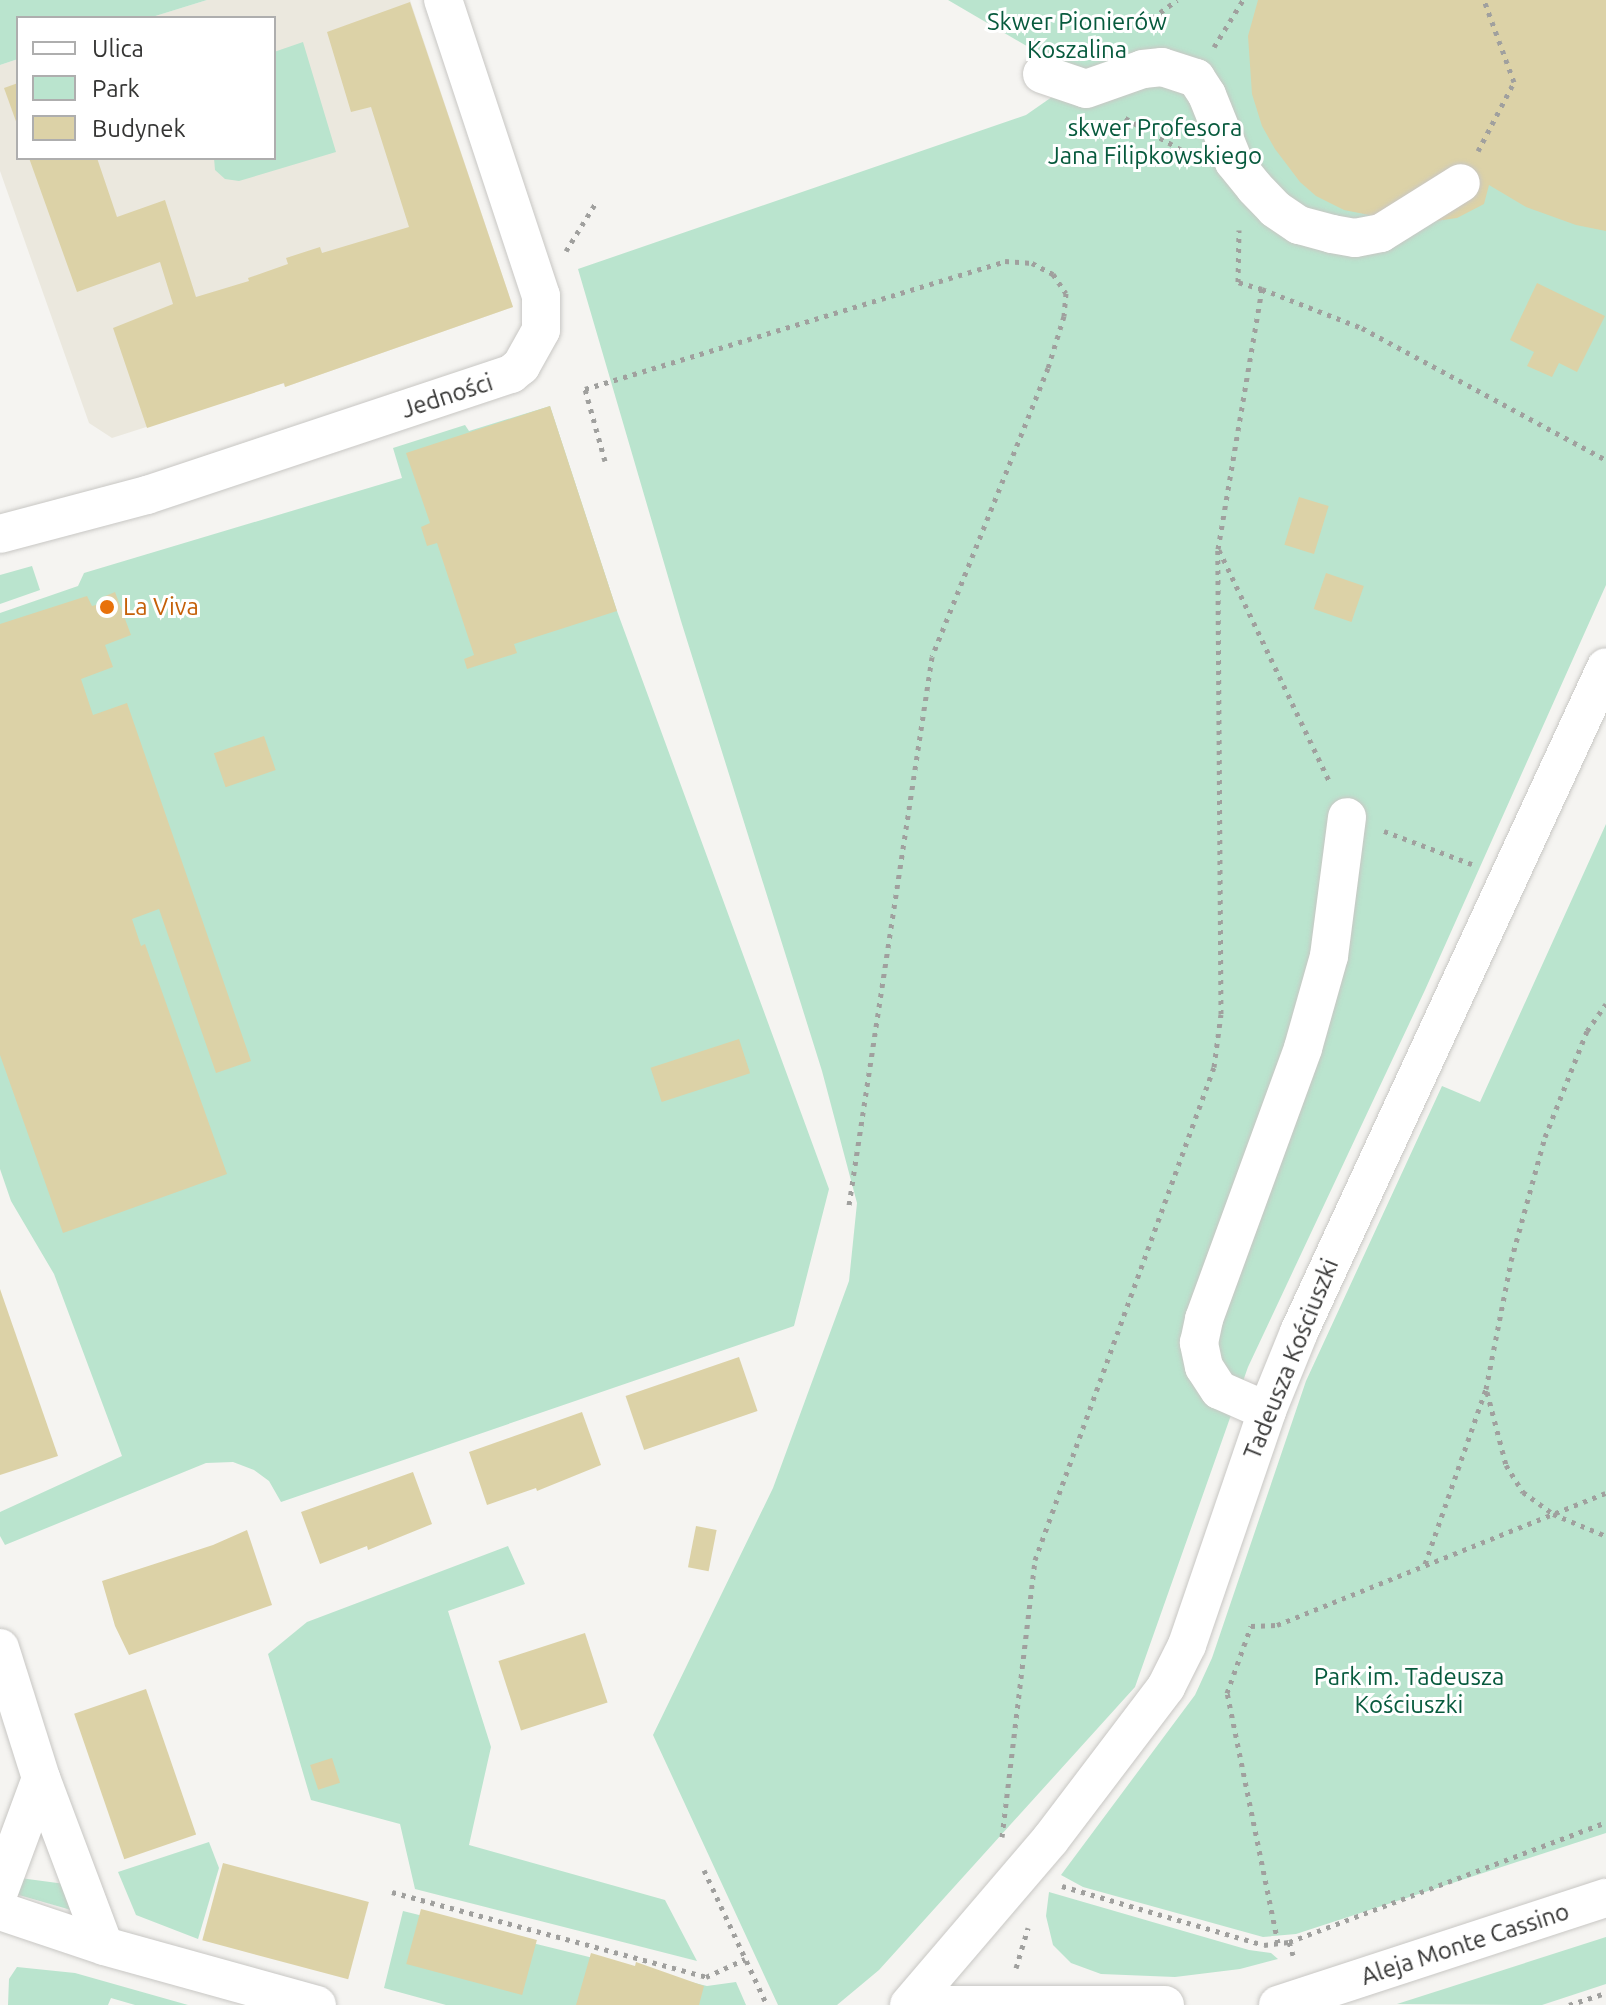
<!DOCTYPE html>
<html>
<head>
<meta charset="utf-8">
<style>
	body { margin:0 }
	#map { position:relative; width:1606px; height:2005px; overflow:hidden; background:#f5f4f1; font-family:Ubuntu,sans-serif }
	div>[style] { position:absolute }
	.built>* { inset:0; background:#ebe8de }
	.green>* { inset:0; background:#bae4ce }
	.building>* { inset:0; background:#dcd2a7; transform-origin:0 0 }
	.path>* { height:5px; margin-top:-2.5px; transform-origin:0; background:repeating-linear-gradient(90deg,#a0a09e 0 4px,transparent 0 10px) }
	.roads { filter:drop-shadow(0 0 2px #c8c7c4) drop-shadow(0 0 2px #c8c7c4) }
	.minor>* { height:38px; margin:-19px; padding:0 19px; transform-origin:19px; border-radius:19px; background:#fff }
	.dots>* { width:22px; height:22px; translate:-50% -50%; box-sizing:border-box; border:4px solid #fff; border-radius:50% }
	span { translate:-50% -50%; white-space:nowrap; text-align:center; line-height:1.15; -webkit-text-stroke:6px #fff; paint-order:stroke }
	.park-label { font-size:24px; color:#075a3d }
	.street-label { font-size:24px; color:#353534 }
	.food-label { font-size:24px; color:#c56008 }
	.left { translate:0 -50%; text-align:left }
	.legend { position:absolute; left:16px; top:16px; width:260px; height:144px; box-sizing:border-box; background:#fff; border:2px solid #aeaeae; margin:0; padding:10px 14px; list-style:none; font-size:24px; color:#353534 }
	.legend li { display:flex; align-items:center; gap:16px; height:40px }
	.legend b { width:40px; border:2px solid #aeaeae }
</style>
</head>
<body>
<div id="map">
	<div class="built">
		<div style="clip-path:polygon(207px 0,410px 0,513px 307px,285px 387px,283px 383px,112px 438px,89px 423px,0 171px,0 65px,18px 59px,18px 158px,274px 158px,274px 18px,149px 18px)"></div>
	</div>
	<div class="green">
		<div style="clip-path:polygon(0 0,207px 0,149px 18px,18px 18px,18px 59px,0 65px)"></div>
		<div style="clip-path:polygon(948px 0,1606px 0,1606px 585px,1425px 990px,1248px 1367px,1135px 1687px,879px 1970px,837px 2005px,778px 2005px,653px 1735px,773px 1488px,849px 1281px,857px 1203px,822px 1071px,681px 621px,578px 269px,1026px 115px,1085px 74px,1049px 59px)"></div>
		<div style="clip-path:polygon(303px 42px,336px 152px,239px 181px,225px 179px,215px 170px,214px 158px,274px 158px,274px 52px)"></div>
		<div style="clip-path:polygon(550px 406px,617px 611px,829px 1189px,794px 1326px,281px 1502px,269px 1481px,254px 1470px,233px 1462px,206px 1463px,5px 1545px,0 1536px,0 1512px,122px 1456px,54px 1274px,11px 1201px,0 1169px,0 613px,78px 586px,84px 573px,402px 478px,393px 448px,465px 425px,469px 431px)"></div>
		<div style="clip-path:polygon(32px 566px,40px 590px,0 604px,0 575px)"></div>
		<div style="clip-path:polygon(1606px 824px,1606px 1833px,1296px 1934px,1263px 1937px,1083px 1887px,1061px 1875px,1195px 1695px,1212px 1658px,1306px 1381px,1442px 1086px,1480px 1102px)"></div>
		<div style="clip-path:polygon(508px 1546px,525px 1584px,448px 1611px,491px 1747px,469px 1845px,665px 1900px,697px 1961px,415px 1889px,400px 1824px,311px 1800px,268px 1654px,307px 1622px)"></div>
		<div style="clip-path:polygon(209px 1842px,219px 1868px,198px 1939px,136px 1915px,118px 1872px)"></div>
		<div style="clip-path:polygon(20px 1878px,65px 1884px,71px 1910px,12px 1893px)"></div>
		<div style="clip-path:polygon(1049px 1892px,1249px 1950px,1271px 1953px,1278px 1959px,1240px 1969px,1175px 1977px,1101px 1974px,1071px 1963px,1053px 1945px,1046px 1916px)"></div>
		<div style="clip-path:polygon(403px 1911px,707px 1986px,736px 1982px,746px 2005px,446px 2005px,384px 1988px)"></div>
		<div style="clip-path:polygon(1606px 1937px,1606px 1984px,1542px 2005px,1397px 2004px)"></div>
		<div style="clip-path:polygon(17px 1967px,75px 1973px,188px 2005px,135px 2005px,111px 1998px,108px 2005px,8px 2005px,9px 1979px)"></div>
	</div>
	<div class="building">
		<div style="clip-path:polygon(1258px 0,1606px 0,1606px 231px,1576px 225px,1526px 207px,1489px 185px,1484px 204px,1457px 218px,1414px 224px,1344px 210px,1316px 196px,1300px 182px,1275px 149px,1262px 126px,1252px 94px,1248px 36px)"></div>
		<div style="clip-path:polygon(410px 2px,513px 307px,285px 387px,284px 383px,147px 428px,113px 328px,173px 304px,160px 262px,77px 292px,29px 158px,97px 158px,117px 217px,165px 200px,196px 297px,249px 281px,248px 278px,288px 264px,286px 258px,320px 247px,322px 253px,409px 227px,371px 107px,351px 112px,327px 32px)"></div>
		<div style="clip-path:polygon(18px 83px,18px 127px,4px 88px)"></div>
		<div style="clip-path:polygon(1537px 283px,1605px 316px,1577px 372px,1559px 363px,1552px 377px,1527px 366px,1534px 352px,1510px 340px)"></div>
		<div style="clip-path:polygon(550px 406px,617px 611px,514px 644px,517px 653px,467px 669px,464px 659px,474px 655px,437px 543px,427px 546px,421px 527px,430px 523px,406px 453px)"></div>
		<div style="left:1299px;top:497px;width:31px;height:50px;rotate:17deg"></div>
		<div style="left:1326px;top:573px;width:40px;height:38px;rotate:19deg"></div>
		<div style="clip-path:polygon(115px 592px,131px 635px,105px 645px,113px 667px,81px 679px,93px 715px,127px 703px,251px 1061px,216px 1073px,159px 909px,132px 919px,141px 946px,145px 944px,227px 1174px,63px 1233px,0 1055px,0 624px,87px 596px,92px 606px,104px 603px,103px 597px)"></div>
		<div style="left:264px;top:736px;width:36px;height:53px;rotate:71deg"></div>
		<div style="left:739px;top:1039px;width:36px;height:93px;rotate:72deg"></div>
		<div style="clip-path:polygon(0 1289px,58px 1456px,0 1475px)"></div>
		<div style="left:739px;top:1357px;width:57px;height:120px;rotate:71deg"></div>
		<div style="clip-path:polygon(582px 1412px,601px 1465px,537px 1491px,536px 1488px,487px 1505px,469px 1452px)"></div>
		<div style="clip-path:polygon(413px 1472px,432px 1524px,368px 1550px,367px 1546px,320px 1564px,301px 1512px)"></div>
		<div style="left:696px;top:1526px;width:21px;height:42px;rotate:11deg"></div>
		<div style="clip-path:polygon(247px 1530px,272px 1605px,129px 1655px,115px 1626px,102px 1581px,213px 1545px)"></div>
		<div style="left:585px;top:1633px;width:73px;height:91px;rotate:72deg"></div>
		<div style="left:146px;top:1689px;width:154px;height:76px;rotate:71deg"></div>
		<div style="left:332px;top:1758px;width:26px;height:23px;rotate:72deg"></div>
		<div style="left:223px;top:1863px;width:151px;height:80px;rotate:15deg"></div>
		<div style="left:421px;top:1909px;width:120px;height:57px;rotate:15deg"></div>
		<div style="clip-path:polygon(591px 1953px,635px 1966px,636px 1962px,704px 1986px,699px 2005px,576px 2005px)"></div>
	</div>
	<div class="path">
		<div style="left:1136px;top:30px;width:51px;rotate:-36.2deg"></div>
		<div style="left:1214px;top:47px;width:55px;rotate:-58.3deg"></div>
		<div style="left:1125px;top:118px;width:73px;rotate:29.4deg"></div>
		<div style="left:1478px;top:151px;width:78px;rotate:-62.4deg"></div>
		<div style="left:1514px;top:82px;width:87px;rotate:-110.1deg"></div>
		<div style="left:566px;top:251px;width:55px;rotate:-58.3deg"></div>
		<div style="left:1262px;top:289px;width:107px;rotate:21.3deg"></div>
		<div style="left:1362px;top:328px;width:277px;rotate:28.4deg"></div>
		<div style="left:605px;top:461px;width:75px;rotate:-105.5deg"></div>
		<div style="left:585px;top:389px;width:439px;rotate:-16.9deg"></div>
		<div style="left:1005px;top:261px;width:27px;rotate:4deg"></div>
		<div style="left:1032px;top:263px;width:24px;rotate:28deg"></div>
		<div style="left:1053px;top:274px;width:23px;rotate:56deg"></div>
		<div style="left:1066px;top:293px;width:23px;rotate:95deg"></div>
		<div style="left:1064px;top:316px;width:54px;rotate:107.1deg"></div>
		<div style="left:1048px;top:368px;width:311px;rotate:111.9deg"></div>
		<div style="left:932px;top:657px;width:554px;rotate:98.61deg"></div>
		<div style="left:1219px;top:550px;width:258px;rotate:64.5deg"></div>
		<div style="left:1384px;top:831px;width:94px;rotate:20.6deg"></div>
		<div style="left:1487px;top:1392px;width:75px;rotate:75.4deg"></div>
		<div style="left:1506px;top:1465px;width:32px;rotate:58deg"></div>
		<div style="left:1523px;top:1492px;width:37px;rotate:36deg"></div>
		<div style="left:1553px;top:1514px;width:57px;rotate:22.5deg"></div>
		<div style="left:1425px;top:1564px;width:185px;rotate:-70.8deg"></div>
		<div style="left:1486px;top:1389px;width:130px;rotate:-78.9deg"></div>
		<div style="left:1511px;top:1261px;width:129px;rotate:-74.7deg"></div>
		<div style="left:1545px;top:1137px;width:114px;rotate:-68.4deg"></div>
		<div style="left:1587px;top:1031px;width:33px;rotate:-55deg"></div>
		<div style="left:1002px;top:1837px;width:279px;rotate:-83.2deg"></div>
		<div style="left:1035px;top:1560px;width:524px;rotate:-70.04deg"></div>
		<div style="left:1214px;top:1067px;width:53px;rotate:-82.5deg"></div>
		<div style="left:1221px;top:1014px;width:465px;rotate:-90.4deg"></div>
		<div style="left:1218px;top:549px;width:264px;rotate:-80.4deg"></div>
		<div style="left:1262px;top:289px;width:25px;rotate:-164deg"></div>
		<div style="left:1238px;top:282px;width:52px;rotate:-88.9deg"></div>
		<div style="left:704px;top:1870px;width:149px;rotate:65deg"></div>
		<div style="left:1062px;top:1886px;width:210px;rotate:16.3deg"></div>
		<div style="left:1264px;top:1945px;width:25px;rotate:-7deg"></div>
		<div style="left:1289px;top:1942px;width:339px;rotate:-20.7deg"></div>
		<div style="left:392px;top:1892px;width:325px;rotate:15.1deg"></div>
		<div style="left:706px;top:1977px;width:43px;rotate:-24.8deg"></div>
		<div style="left:1289px;top:1942px;width:14px;rotate:73deg"></div>
		<div style="left:1278px;top:1943px;width:255px;rotate:-101.5deg"></div>
		<div style="left:1227px;top:1693px;width:71px;rotate:-70.3deg"></div>
		<div style="left:1251px;top:1626px;width:26px;rotate:-2deg"></div>
		<div style="left:1277px;top:1625px;width:354px;rotate:-21.9deg"></div>
		<div style="left:1016px;top:1968px;width:42px;rotate:-73.3deg"></div>
		<div style="left:1569px;top:2005px;width:39px;rotate:-18deg"></div>
	</div>
	<div class="roads">
		<div class="minor">
			<div style="left:1042px;top:74px;width:46px;rotate:18.8deg"></div>
			<div style="left:1086px;top:89px;width:60px;rotate:-19.3deg"></div>
			<div style="left:1143px;top:69px;width:19px;rotate:-6deg"></div>
			<div style="left:1162px;top:67px;width:36px;rotate:18deg"></div>
			<div style="left:1196px;top:78px;width:20px;rotate:57deg"></div>
			<div style="left:1207px;top:95px;width:72px;rotate:68.1deg"></div>
			<div style="left:1234px;top:162px;width:33px;rotate:51deg"></div>
			<div style="left:1255px;top:188px;width:29px;rotate:46deg"></div>
			<div style="left:1275px;top:209px;width:29px;rotate:34deg"></div>
			<div style="left:1299px;top:225px;width:34px;rotate:15deg"></div>
			<div style="left:1332px;top:234px;width:23px;rotate:10deg"></div>
			<div style="left:1355px;top:238px;width:26px;rotate:-11deg"></div>
			<div style="left:1381px;top:233px;width:94px;rotate:-32deg"></div>
			<div style="left:0;top:534px;width:152px;rotate:-14.9deg"></div>
			<div style="left:147px;top:495px;width:384px;rotate:-18.4deg"></div>
			<div style="left:511px;top:374px;width:13px;rotate:-39deg"></div>
			<div style="left:521px;top:366px;width:41px;rotate:-60.9deg"></div>
			<div style="left:541px;top:330px;width:34px;rotate:-90deg"></div>
			<div style="left:541px;top:296px;width:312px;rotate:-108.3deg"></div>
			<div style="left:1267px;top:1411px;width:52px;rotate:-156.4deg"></div>
			<div style="left:1219px;top:1390px;width:27px;rotate:-123deg"></div>
			<div style="left:1204px;top:1367px;width:25px;rotate:-102deg"></div>
			<div style="left:1199px;top:1343px;width:25px;rotate:-78deg"></div>
			<div style="left:1204px;top:1319px;width:289px;rotate:-69.9deg"></div>
			<div style="left:1303px;top:1048px;width:96px;rotate:-74.2deg"></div>
			<div style="left:1329px;top:956px;width:140px;rotate:-82.6deg"></div>
			<div style="left:0;top:1648px;width:136px;rotate:72.5deg"></div>
			<div style="left:41px;top:1778px;width:179px;rotate:69.4deg"></div>
			<div style="left:0;top:1889px;width:118px;rotate:-69.7deg"></div>
			<div style="left:0;top:1911px;width:110px;rotate:18.6deg"></div>
			<div style="left:104px;top:1946px;width:221px;rotate:15.5deg"></div>
			<div style="left:909px;top:2005px;width:217px;rotate:-49.5deg"></div>
			<div style="left:1050px;top:1840px;width:192px;rotate:-52.8deg"></div>
			<div style="left:1166px;top:1687px;width:47px;rotate:-63.4deg"></div>
			<div style="left:1187px;top:1645px;width:247px;rotate:-71.1deg"></div>
			<div style="left:1267px;top:1411px;width:85px;rotate:-67.9deg"></div>
			<div style="left:1299px;top:1332px;width:732px;rotate:-65.22deg"></div>
			<div style="left:943px;top:2005px;width:222px"></div>
			<div style="left:1278px;top:2005px;width:345px;rotate:-18.1deg"></div>
		</div>
	</div>
	<div class="dots">
		<div style="left:107px;top:607px;background:#e8710a"></div>
	</div>
	<div class="park-label">
		<span style="left:1077px;top:36px">Skwer Pionierów<br>Koszalina</span>
		<span style="left:1155px;top:142px">skwer Profesora<br>Jana Filipkowskiego</span>
		<span style="left:1409px;top:1691px">Park im. Tadeusza<br>Kościuszki</span>
	</div>
	<div class="street-label">
		<span style="left:447px;top:396px;rotate:-18deg">Jedności</span>
		<span style="left:1291px;top:1359px;rotate:-68deg">Tadeusza Kościuszki</span>
		<span style="left:1465px;top:1944px;rotate:-18deg">Aleja Monte Cassino</span>
	</div>
	<div class="food-label">
		<span class="left" style="left:123px;top:607px">La Viva</span>
	</div>
	<ul class="legend">
	<li><b style="height:10px;background:#fff"></b>Ulica</li>
	<li><b style="height:22px;background:#bae4ce"></b>Park</li>
	<li><b style="height:22px;background:#dcd2a7"></b>Budynek</li>
	</ul>
</div>
</body>
</html>
